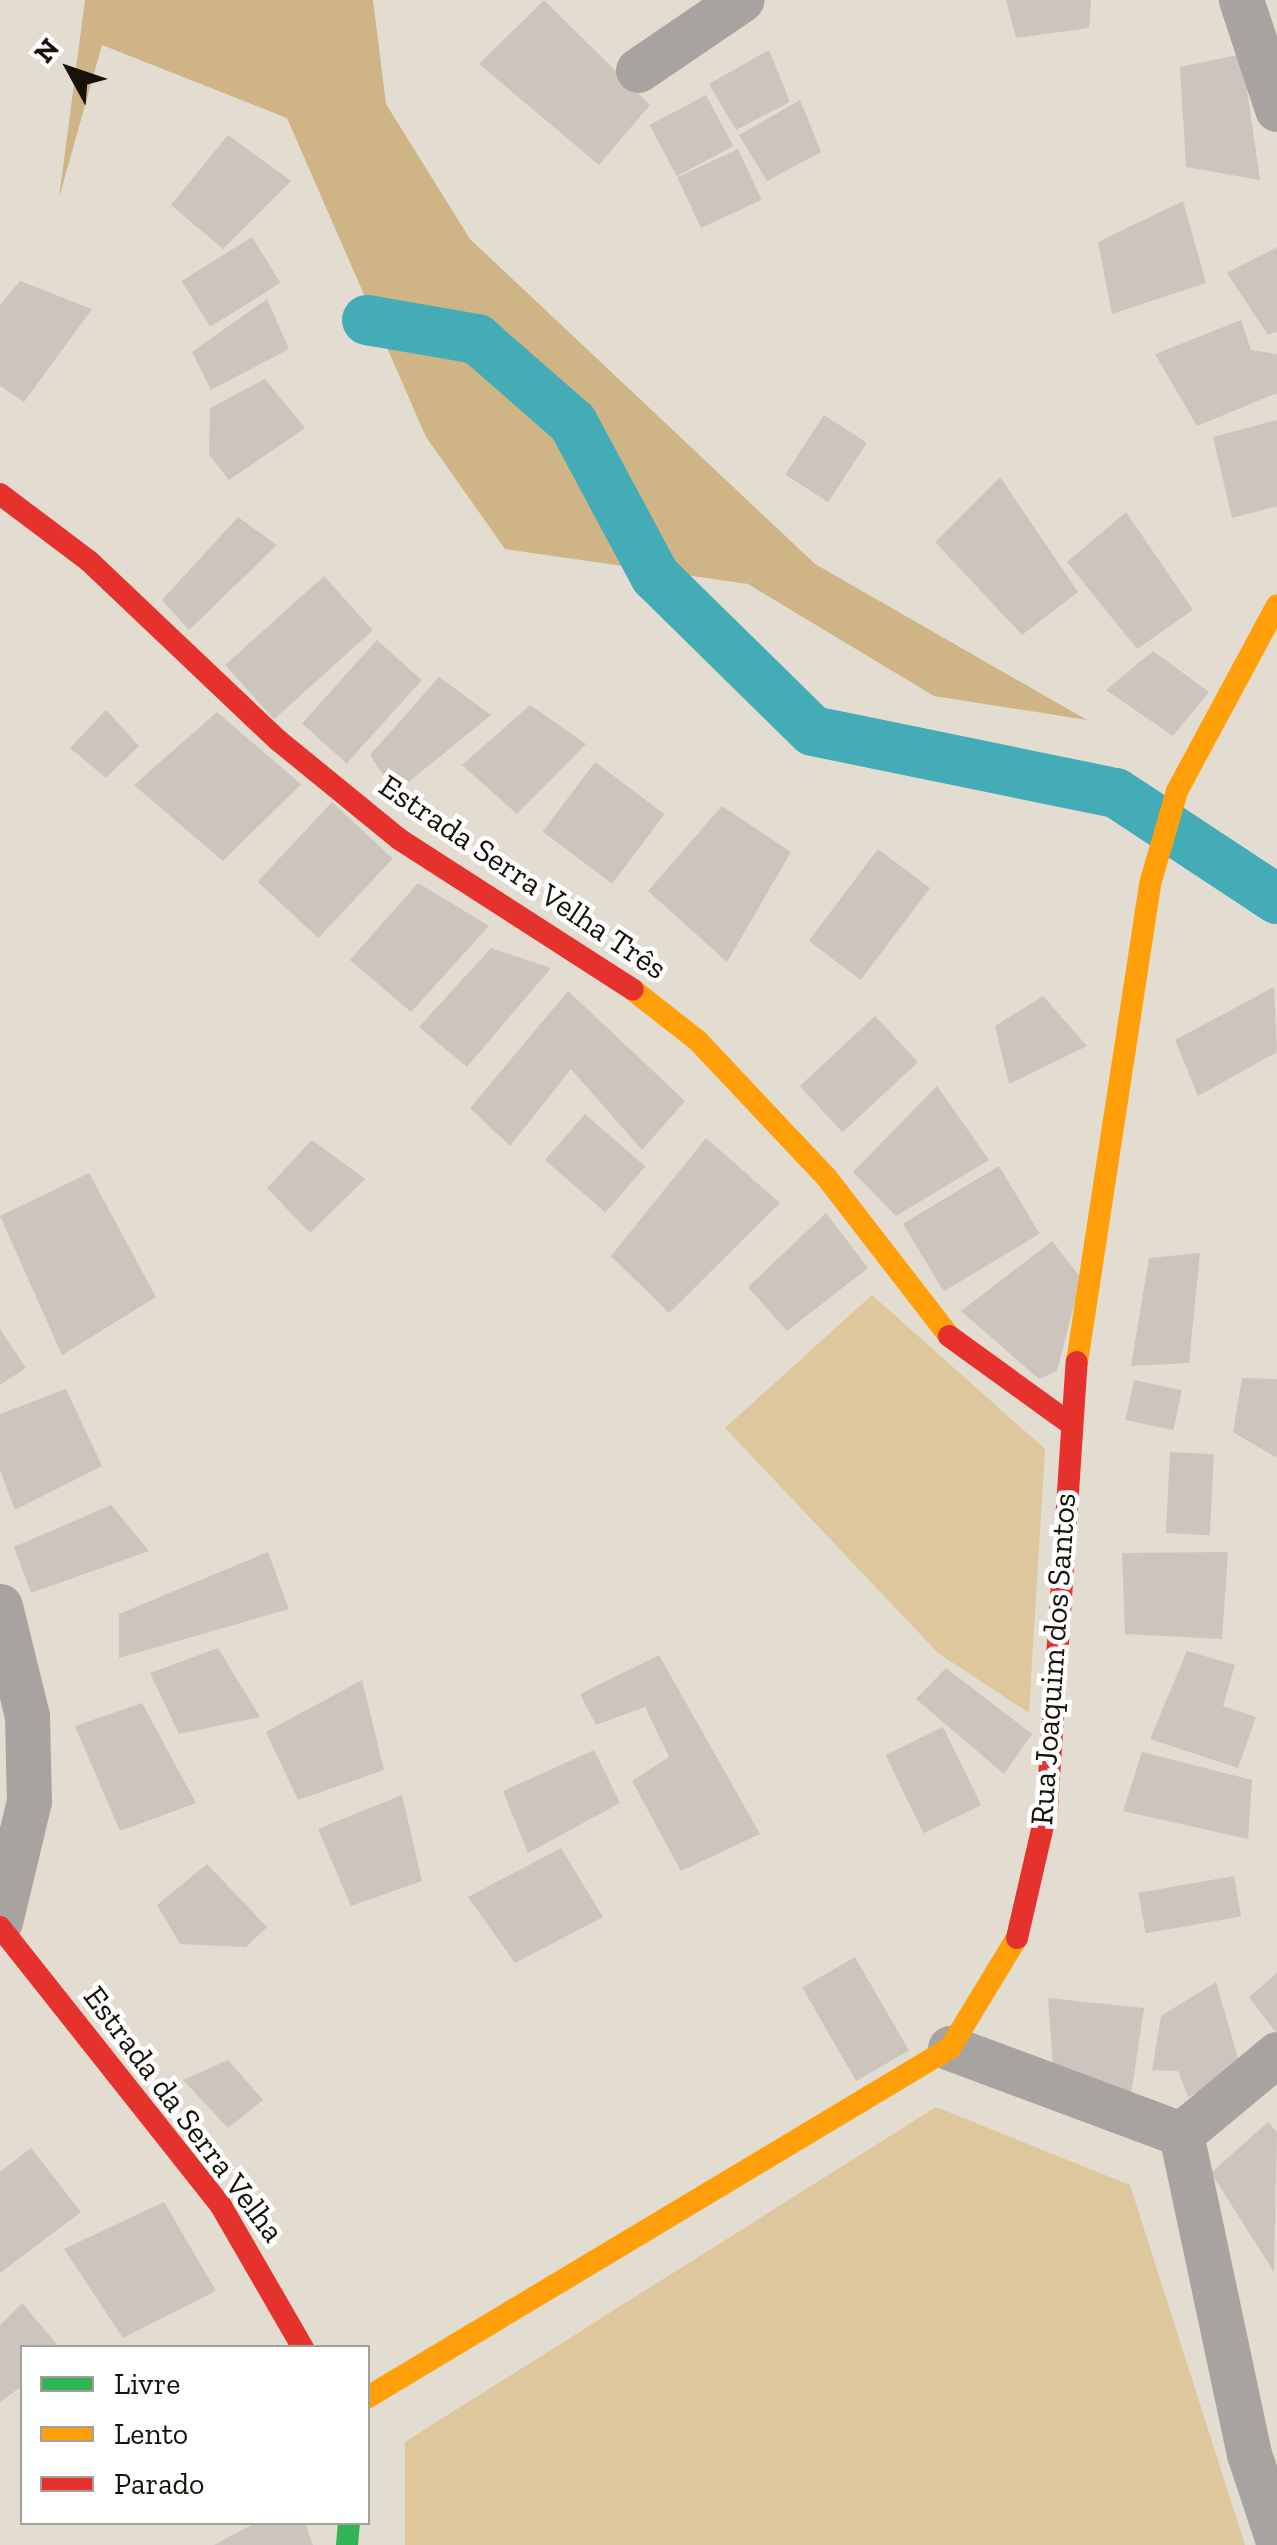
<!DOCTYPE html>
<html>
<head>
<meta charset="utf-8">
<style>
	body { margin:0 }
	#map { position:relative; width:1277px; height:2545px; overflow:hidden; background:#e2dcd1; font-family:"Zilla Slab",serif }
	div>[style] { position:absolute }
	.green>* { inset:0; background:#dfc79d }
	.forest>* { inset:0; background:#cfb586 }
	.canal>* { height:50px; margin:-25px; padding:0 25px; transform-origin:25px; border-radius:25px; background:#44acb6 }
	.building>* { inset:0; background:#ccc5be; transform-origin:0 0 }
	.street>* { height:45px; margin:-22.5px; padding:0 22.5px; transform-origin:22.5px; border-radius:22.5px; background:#a6a3a1 }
	.fast>* { height:22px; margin:-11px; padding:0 11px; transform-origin:11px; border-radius:11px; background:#30b455 }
	.slow>* { height:22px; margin:-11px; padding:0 11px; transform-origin:11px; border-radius:11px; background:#ff9f0a }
	.jam>* { height:22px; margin:-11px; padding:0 11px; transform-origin:11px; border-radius:11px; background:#e5322d }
	span { translate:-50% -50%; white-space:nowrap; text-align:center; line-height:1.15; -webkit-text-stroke:9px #fff; paint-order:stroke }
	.street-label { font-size:32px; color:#16120b }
	.legend { position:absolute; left:20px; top:2345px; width:350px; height:180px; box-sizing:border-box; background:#fff; border:2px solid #a2a09d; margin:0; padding:12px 18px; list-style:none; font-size:30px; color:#16120b }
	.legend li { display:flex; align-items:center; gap:20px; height:50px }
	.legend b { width:50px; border:2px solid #a2a09d }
	.north { position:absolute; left:20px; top:20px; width:100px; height:100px; -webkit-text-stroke:8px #fff; paint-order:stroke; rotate:310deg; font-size:28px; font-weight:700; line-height:40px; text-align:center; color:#16120b }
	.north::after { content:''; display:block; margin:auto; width:35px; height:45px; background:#16120b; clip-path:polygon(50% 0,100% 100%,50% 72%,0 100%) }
</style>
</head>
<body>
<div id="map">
	<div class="green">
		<div style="clip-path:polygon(872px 1295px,1045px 1449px,1029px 1713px,938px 1653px,725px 1428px)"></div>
		<div style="clip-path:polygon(936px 2107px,1130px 2185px,1245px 2545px,405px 2545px,405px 2442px)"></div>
	</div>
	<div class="forest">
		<div style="clip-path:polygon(85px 0,373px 0,386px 104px,470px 239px,815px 564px,1087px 720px,934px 696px,748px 584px,505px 549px,426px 437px,287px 118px,102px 45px,59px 198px)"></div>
	</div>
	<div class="canal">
		<div style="left:367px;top:320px;width:112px;rotate:9.8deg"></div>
		<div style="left:477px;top:339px;width:128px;rotate:41.2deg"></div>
		<div style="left:573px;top:423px;width:174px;rotate:61.8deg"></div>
		<div style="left:655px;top:576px;width:221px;rotate:44.5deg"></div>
		<div style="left:813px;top:731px;width:309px;rotate:11.6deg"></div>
		<div style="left:1116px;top:793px;width:193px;rotate:33.4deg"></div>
	</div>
	<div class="building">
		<div style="clip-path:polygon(544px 0,650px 105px,599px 165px,479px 64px)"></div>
		<div style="clip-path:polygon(1006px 0,1091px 0,1089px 28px,1016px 38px)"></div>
		<div style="clip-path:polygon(769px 50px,790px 102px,736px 130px,709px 84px)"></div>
		<div style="clip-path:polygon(1242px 54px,1260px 180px,1186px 167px,1180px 67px)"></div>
		<div style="left:706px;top:95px;width:58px;height:64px;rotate:62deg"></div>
		<div style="clip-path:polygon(800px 100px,821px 152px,767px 181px,739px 135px)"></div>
		<div style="clip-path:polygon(228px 135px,291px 181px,223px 249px,171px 205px)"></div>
		<div style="left:738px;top:149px;width:56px;height:67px;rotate:65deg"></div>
		<div style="clip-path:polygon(1183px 201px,1206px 283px,1112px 314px,1098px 242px)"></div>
		<div style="left:252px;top:237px;width:54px;height:83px;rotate:58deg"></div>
		<div style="clip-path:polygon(1277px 247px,1277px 331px,1268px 335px,1227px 273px)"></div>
		<div style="clip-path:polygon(20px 281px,92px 309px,24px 402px,0 386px,0 305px)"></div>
		<div style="clip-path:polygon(267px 299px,289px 349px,211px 390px,192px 352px)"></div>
		<div style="clip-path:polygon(1241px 320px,1251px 350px,1277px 354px,1277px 393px,1197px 426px,1155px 354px)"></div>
		<div style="clip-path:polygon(265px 379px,305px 428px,229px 480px,209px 455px,210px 408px)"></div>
		<div style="left:824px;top:415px;width:51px;height:71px;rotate:33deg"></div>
		<div style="clip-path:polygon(1277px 420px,1277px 506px,1232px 518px,1213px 437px)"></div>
		<div style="clip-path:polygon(1000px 477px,1078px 592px,1022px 635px,935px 542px)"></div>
		<div style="clip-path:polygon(1126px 512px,1193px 610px,1137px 649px,1067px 562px)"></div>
		<div style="clip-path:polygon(238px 517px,277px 545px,189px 630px,162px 600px)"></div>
		<div style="left:324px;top:576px;width:73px;height:133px;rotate:48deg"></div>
		<div style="left:377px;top:640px;width:60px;height:112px;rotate:42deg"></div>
		<div style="clip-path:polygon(1153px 651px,1209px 692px,1173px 736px,1106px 690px)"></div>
		<div style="clip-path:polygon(439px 677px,491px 715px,395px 793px,370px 755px)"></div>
		<div style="clip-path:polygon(530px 705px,586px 744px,517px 814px,462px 765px)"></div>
		<div style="clip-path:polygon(106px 710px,139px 746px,106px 778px,70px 748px)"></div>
		<div style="clip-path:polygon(217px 712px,301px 784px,223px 861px,134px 785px)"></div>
		<div style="left:595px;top:762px;width:87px;height:87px;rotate:37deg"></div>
		<div style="left:332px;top:802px;width:83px;height:109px;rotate:43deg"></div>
		<div style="clip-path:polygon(722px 806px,791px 852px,727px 962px,648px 891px)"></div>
		<div style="left:878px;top:849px;width:65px;height:115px;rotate:37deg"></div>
		<div style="clip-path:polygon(418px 883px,489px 926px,411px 1012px,350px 960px)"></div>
		<div style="clip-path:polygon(491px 948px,551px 968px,467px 1067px,419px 1027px)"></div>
		<div style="clip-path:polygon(1274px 987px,1277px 1052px,1198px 1096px,1175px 1040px)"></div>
		<div style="clip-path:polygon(568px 991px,685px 1101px,642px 1150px,571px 1069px,510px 1146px,470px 1108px)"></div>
		<div style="clip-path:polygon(1043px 996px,1087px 1046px,1009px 1084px,995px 1026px)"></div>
		<div style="left:875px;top:1016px;width:63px;height:103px;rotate:47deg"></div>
		<div style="clip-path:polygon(937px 1086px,989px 1160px,896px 1216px,853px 1172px)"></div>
		<div style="left:585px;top:1114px;width:80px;height:61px;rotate:41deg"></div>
		<div style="clip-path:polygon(706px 1138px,780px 1203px,669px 1313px,611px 1256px)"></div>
		<div style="clip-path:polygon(312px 1140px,365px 1179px,310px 1233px,267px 1188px)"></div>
		<div style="left:999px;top:1166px;width:79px;height:112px;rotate:59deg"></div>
		<div style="clip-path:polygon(89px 1173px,156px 1297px,62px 1355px,0 1216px)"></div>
		<div style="clip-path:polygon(826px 1213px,868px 1268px,787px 1331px,748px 1287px)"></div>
		<div style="clip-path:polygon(1052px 1241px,1081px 1278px,1057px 1371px,1039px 1379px,961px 1311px)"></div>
		<div style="clip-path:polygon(1200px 1253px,1189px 1363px,1131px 1366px,1149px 1258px)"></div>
		<div style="clip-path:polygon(0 1329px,26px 1368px,0 1385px)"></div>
		<div style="clip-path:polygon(1242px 1378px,1277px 1379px,1277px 1458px,1233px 1432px)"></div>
		<div style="left:1134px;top:1380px;width:49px;height:41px;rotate:12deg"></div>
		<div style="clip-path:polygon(66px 1389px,102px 1466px,15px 1510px,0 1470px,0 1414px)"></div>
		<div style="left:1170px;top:1452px;width:44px;height:81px;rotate:3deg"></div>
		<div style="clip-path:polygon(111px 1505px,149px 1551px,31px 1593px,14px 1547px)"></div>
		<div style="clip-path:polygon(268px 1552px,289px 1609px,119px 1658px,119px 1614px)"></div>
		<div style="clip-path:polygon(1228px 1552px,1222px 1639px,1125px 1634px,1122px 1553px)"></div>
		<div style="clip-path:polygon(218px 1648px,260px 1717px,179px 1734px,150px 1673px)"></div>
		<div style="clip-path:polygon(1187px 1651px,1235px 1665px,1223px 1706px,1256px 1717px,1238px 1768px,1150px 1739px)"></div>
		<div style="clip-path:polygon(659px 1655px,760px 1834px,681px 1871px,632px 1781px,669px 1757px,645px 1707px,596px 1725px,580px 1694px)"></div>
		<div style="clip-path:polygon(946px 1668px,1032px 1734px,1004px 1774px,916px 1699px)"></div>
		<div style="clip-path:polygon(362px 1680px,384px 1770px,298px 1800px,266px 1732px)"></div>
		<div style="clip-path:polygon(142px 1703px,196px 1803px,120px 1831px,75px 1726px)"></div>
		<div style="left:943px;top:1727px;width:87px;height:64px;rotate:64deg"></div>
		<div style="clip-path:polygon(594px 1750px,620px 1803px,528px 1853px,503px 1791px)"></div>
		<div style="clip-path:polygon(1142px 1752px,1252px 1780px,1248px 1839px,1123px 1811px)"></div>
		<div style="clip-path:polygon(402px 1795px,422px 1881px,351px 1906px,318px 1829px)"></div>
		<div style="clip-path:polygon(561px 1848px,603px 1917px,515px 1963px,468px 1897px)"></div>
		<div style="clip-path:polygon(207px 1864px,267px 1927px,246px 1947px,180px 1944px,157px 1905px)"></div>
		<div style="left:1234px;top:1876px;width:41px;height:97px;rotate:80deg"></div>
		<div style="left:855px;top:1957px;width:108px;height:61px;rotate:60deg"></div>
		<div style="clip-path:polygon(1277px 1973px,1277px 2034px,1249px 1997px)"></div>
		<div style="clip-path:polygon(1216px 1982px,1242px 2072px,1188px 2097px,1178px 2071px,1152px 2070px,1161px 2016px)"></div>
		<div style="clip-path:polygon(1048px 1998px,1144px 2008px,1130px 2102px,1053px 2066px)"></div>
		<div style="clip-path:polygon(228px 2060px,263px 2100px,228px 2128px,183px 2080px)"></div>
		<div style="clip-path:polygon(1268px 2122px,1277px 2132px,1274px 2272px,1211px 2173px)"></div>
		<div style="clip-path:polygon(31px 2148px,81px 2212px,0 2273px,0 2172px)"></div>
		<div style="clip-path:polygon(164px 2202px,216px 2291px,123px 2338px,64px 2249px)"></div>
		<div style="clip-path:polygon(22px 2303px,60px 2348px,22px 2348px,22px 2386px,0 2402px,0 2325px)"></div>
		<div style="clip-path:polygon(257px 2522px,305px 2522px,313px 2545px,214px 2545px)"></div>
	</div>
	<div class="street">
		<div style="left:1241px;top:0;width:115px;rotate:71.7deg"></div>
		<div style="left:638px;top:70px;width:125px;rotate:-34.2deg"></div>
		<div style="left:0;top:1606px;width:113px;rotate:76.2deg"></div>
		<div style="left:27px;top:1716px;width:85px;rotate:88.7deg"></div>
		<div style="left:29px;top:1801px;width:124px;rotate:103.5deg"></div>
		<div style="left:950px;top:2048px;width:246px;rotate:20.4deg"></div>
		<div style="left:1181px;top:2134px;width:327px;rotate:78deg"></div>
		<div style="left:1249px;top:2454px;width:89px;rotate:71.6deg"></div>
		<div style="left:1181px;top:2134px;width:125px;rotate:-39.8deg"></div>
	</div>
	<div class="fast">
		<div style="left:347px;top:2545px;width:23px;rotate:-85deg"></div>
	</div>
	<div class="slow">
		<div style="left:633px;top:990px;width:83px;rotate:38.1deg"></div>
		<div style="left:698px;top:1041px;width:188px;rotate:46.7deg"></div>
		<div style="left:827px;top:1178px;width:200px;rotate:52.3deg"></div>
		<div style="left:1077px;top:1362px;width:484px;rotate:-81.3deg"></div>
		<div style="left:1150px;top:884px;width:97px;rotate:-73.8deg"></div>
		<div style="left:1177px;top:791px;width:211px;rotate:-61.7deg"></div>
		<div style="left:368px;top:2397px;width:679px;rotate:-30.95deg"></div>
		<div style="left:950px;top:2048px;width:129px;rotate:-58.7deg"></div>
	</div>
	<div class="jam">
		<div style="left:0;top:494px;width:111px;rotate:37deg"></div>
		<div style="left:89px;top:561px;width:262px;rotate:43.5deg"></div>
		<div style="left:279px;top:741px;width:155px;rotate:39.2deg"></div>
		<div style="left:399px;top:839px;width:278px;rotate:32.8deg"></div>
		<div style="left:949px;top:1336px;width:147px;rotate:35.9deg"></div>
		<div style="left:0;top:1927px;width:356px;rotate:51.6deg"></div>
		<div style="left:221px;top:2206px;width:164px;rotate:60deg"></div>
		<div style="left:1017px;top:1938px;width:133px;rotate:-77deg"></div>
		<div style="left:1047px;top:1808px;width:447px;rotate:-86.2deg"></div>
	</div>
	<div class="street-label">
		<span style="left:523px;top:877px;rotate:34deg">Estrada Serra Velha Três</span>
		<span style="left:1053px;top:1659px;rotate:-86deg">Rua Joaquim dos Santos</span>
		<span style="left:184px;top:2114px;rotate:53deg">Estrada da Serra Velha</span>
	</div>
	<ul class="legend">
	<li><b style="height:12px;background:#30b455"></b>Livre</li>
	<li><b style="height:12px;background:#ff9f0a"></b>Lento</li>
	<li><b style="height:12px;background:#e5322d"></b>Parado</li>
	</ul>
	<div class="north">N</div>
</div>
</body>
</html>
